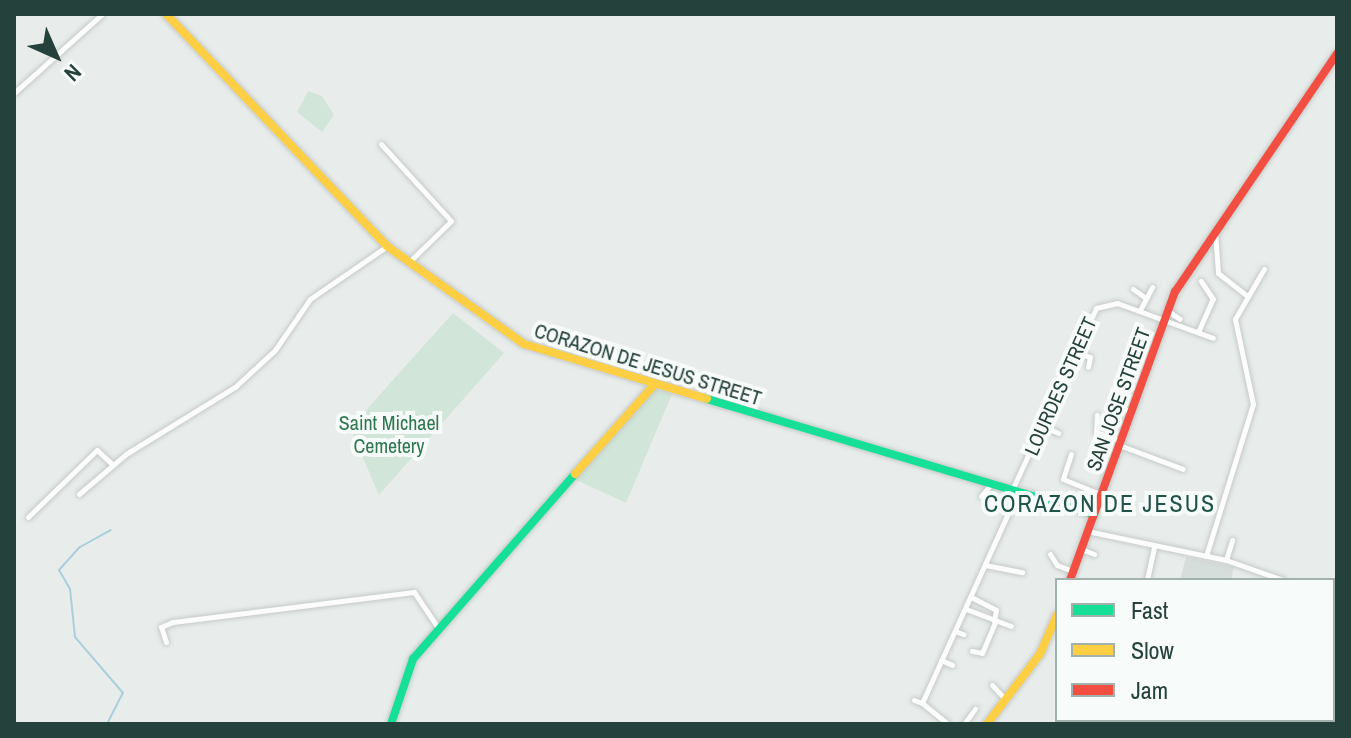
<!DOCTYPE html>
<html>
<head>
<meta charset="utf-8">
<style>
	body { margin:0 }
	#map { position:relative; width:1351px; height:738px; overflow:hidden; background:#e8edeb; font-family:"Archivo Narrow",sans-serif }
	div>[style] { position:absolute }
	.built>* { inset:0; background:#d6dedb }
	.green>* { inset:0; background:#d1e5d9 }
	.stream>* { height:2px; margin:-1px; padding:0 1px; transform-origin:1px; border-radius:1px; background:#a9d0da }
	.roads { filter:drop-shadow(0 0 2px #c5cac8) drop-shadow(0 0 2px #c5cac8) }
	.street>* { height:5px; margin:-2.5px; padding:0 2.5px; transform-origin:2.5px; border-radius:2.5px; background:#fcfcfc }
	.fast>* { height:8px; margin:-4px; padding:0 4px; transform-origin:4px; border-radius:4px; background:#16e098 }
	.slow>* { height:8px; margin:-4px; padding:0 4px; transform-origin:4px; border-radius:4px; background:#ffcf43 }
	.jam>* { height:8px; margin:-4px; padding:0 4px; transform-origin:4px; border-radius:4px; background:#f24e42 }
	span { translate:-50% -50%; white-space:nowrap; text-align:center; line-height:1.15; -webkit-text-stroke:8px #f7fbf9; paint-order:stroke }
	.street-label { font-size:20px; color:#24413b }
	.park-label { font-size:20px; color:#2e7850 }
	.quarter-label { font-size:24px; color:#20544b; letter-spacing:2px }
	.frame { position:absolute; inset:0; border:16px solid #24413b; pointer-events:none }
	.legend { position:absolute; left:1055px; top:578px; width:280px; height:144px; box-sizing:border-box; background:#f7fbf9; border:2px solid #a3b1ad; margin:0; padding:10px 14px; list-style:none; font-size:24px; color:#24413b }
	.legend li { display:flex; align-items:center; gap:16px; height:40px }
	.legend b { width:40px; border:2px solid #a3b1ad }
	.north { position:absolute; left:16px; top:16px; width:80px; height:80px; -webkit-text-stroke:6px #f7fbf9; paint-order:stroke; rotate:135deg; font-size:22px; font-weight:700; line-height:32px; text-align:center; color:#24413b }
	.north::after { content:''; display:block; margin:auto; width:28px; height:36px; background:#24413b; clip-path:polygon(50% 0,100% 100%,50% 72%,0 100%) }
</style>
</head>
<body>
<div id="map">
	<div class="built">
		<div style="clip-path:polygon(1186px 557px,1234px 567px,1231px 580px,1180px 580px)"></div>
	</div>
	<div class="green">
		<div style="clip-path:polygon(308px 91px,322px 96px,334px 115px,322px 132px,297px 112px)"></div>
		<div style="clip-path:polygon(453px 313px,504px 353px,379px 495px,350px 428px)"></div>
		<div style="clip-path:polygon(648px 385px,672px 394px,626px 503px,568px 476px)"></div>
	</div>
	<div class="stream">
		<div style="left:107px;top:724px;width:35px;rotate:-63deg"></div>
		<div style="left:123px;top:693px;width:74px;rotate:-130.6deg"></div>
		<div style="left:75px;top:637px;width:48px;rotate:-95.9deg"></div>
		<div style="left:70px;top:589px;width:22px;rotate:-120deg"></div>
		<div style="left:59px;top:570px;width:31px;rotate:-48deg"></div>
		<div style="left:80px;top:547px;width:35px;rotate:-29deg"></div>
	</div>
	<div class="roads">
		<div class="street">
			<div style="left:14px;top:93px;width:118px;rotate:-41.9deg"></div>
			<div style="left:381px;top:144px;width:104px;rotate:47.7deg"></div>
			<div style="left:451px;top:221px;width:59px;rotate:135.7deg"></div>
			<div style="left:1215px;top:232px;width:41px;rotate:85.8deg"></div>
			<div style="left:1218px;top:273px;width:36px;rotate:38deg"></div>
			<div style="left:1133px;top:289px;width:16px;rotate:35deg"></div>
			<div style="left:1140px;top:310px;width:26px;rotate:-62deg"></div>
			<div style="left:1168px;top:311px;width:14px;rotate:34deg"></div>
			<div style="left:1198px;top:332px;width:36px;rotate:-66deg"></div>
			<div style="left:1213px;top:299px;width:22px;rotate:-124deg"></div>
			<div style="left:1074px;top:350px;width:17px;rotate:24deg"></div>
			<div style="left:1090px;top:357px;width:10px;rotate:101deg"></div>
			<div style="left:1112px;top:405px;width:19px;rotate:18deg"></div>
			<div style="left:1097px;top:415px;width:17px;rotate:93deg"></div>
			<div style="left:1096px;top:432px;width:24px;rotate:19deg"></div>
			<div style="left:1041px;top:425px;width:19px;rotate:25deg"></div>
			<div style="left:1119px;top:445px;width:68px;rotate:20.6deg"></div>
			<div style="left:1071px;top:454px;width:26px;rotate:108deg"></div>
			<div style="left:1063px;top:479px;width:40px;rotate:22deg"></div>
			<div style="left:1012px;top:490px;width:200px;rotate:-65.2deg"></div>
			<div style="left:1096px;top:308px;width:22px;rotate:-13deg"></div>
			<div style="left:1117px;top:303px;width:102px;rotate:20deg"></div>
			<div style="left:79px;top:494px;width:62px;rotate:-40.4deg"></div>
			<div style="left:126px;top:454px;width:128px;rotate:-31.6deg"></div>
			<div style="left:235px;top:387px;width:54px;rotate:-42.8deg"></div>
			<div style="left:275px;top:350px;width:62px;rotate:-55.5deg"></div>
			<div style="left:310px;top:299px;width:93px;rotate:-34.5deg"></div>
			<div style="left:981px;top:496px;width:16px;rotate:-50deg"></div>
			<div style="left:1024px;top:507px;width:12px;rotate:-76deg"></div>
			<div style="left:28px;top:517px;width:96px;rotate:-44.2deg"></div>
			<div style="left:97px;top:450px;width:21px;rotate:43deg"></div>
			<div style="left:1087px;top:531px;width:142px;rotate:11.8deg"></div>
			<div style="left:1226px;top:560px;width:60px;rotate:19.3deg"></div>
			<div style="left:1081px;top:549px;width:14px;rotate:21deg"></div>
			<div style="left:1050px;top:554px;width:13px;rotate:58deg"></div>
			<div style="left:1057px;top:565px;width:17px;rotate:21deg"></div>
			<div style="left:1206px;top:556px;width:159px;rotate:-72.8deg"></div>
			<div style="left:1253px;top:404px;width:87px;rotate:-102deg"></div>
			<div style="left:1235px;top:319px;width:58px;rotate:-59.9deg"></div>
			<div style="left:1226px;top:560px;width:21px;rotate:-73deg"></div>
			<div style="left:985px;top:565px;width:38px;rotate:11deg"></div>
			<div style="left:1147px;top:580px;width:34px;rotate:-78deg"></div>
			<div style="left:971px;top:597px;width:28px;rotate:27deg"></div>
			<div style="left:996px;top:610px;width:11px;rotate:100deg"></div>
			<div style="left:1333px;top:602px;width:3px;rotate:18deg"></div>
			<div style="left:966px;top:609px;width:48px;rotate:20.7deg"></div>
			<div style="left:955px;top:631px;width:9px;rotate:21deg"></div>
			<div style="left:166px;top:642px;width:16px;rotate:-108deg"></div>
			<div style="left:161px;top:627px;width:13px;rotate:-23deg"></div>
			<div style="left:173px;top:622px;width:243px;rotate:-7.1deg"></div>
			<div style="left:414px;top:592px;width:45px;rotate:56deg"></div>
			<div style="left:972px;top:651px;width:10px;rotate:11deg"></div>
			<div style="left:982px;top:653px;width:34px;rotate:-67deg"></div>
			<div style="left:941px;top:660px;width:12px;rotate:24deg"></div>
			<div style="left:992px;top:685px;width:21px;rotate:47deg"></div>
			<div style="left:914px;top:700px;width:9px;rotate:21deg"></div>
			<div style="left:948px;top:724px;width:33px;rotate:-141deg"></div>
			<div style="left:922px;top:703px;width:233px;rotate:-65.6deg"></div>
			<div style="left:964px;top:724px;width:19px;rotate:-54deg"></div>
		</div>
		<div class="fast">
			<div style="left:707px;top:399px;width:403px;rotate:16.6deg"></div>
			<div style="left:391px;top:724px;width:69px;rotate:-71.3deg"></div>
			<div style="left:413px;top:659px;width:246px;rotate:-48.8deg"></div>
		</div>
		<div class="slow">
			<div style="left:166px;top:14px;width:320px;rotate:46.4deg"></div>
			<div style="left:387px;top:246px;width:168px;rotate:35.6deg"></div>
			<div style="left:524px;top:344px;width:191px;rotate:16.7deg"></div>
			<div style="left:575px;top:474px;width:119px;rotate:-48.4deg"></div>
			<div style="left:987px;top:724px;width:88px;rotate:-52.9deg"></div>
			<div style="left:1040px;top:654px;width:43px;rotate:-66.4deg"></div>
		</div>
		<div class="jam">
			<div style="left:1070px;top:580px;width:307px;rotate:-70deg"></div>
			<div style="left:1175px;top:292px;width:288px;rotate:-55.8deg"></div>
		</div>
	</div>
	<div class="street-label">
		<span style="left:648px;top:364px;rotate:17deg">CORAZON DE JESUS STREET</span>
		<span style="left:1060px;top:386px;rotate:-66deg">LOURDES STREET</span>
		<span style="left:1118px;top:399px;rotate:-70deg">SAN JOSE STREET</span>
	</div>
	<div class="park-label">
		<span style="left:389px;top:434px">Saint Michael<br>Cemetery</span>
	</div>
	<div class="quarter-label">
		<span style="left:1100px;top:504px">CORAZON DE JESUS</span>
	</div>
	<div class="frame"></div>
	<ul class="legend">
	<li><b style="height:10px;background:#16e098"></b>Fast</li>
	<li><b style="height:10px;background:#ffcf43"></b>Slow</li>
	<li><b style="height:10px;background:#f24e42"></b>Jam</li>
	</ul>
	<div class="north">N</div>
</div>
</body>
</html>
